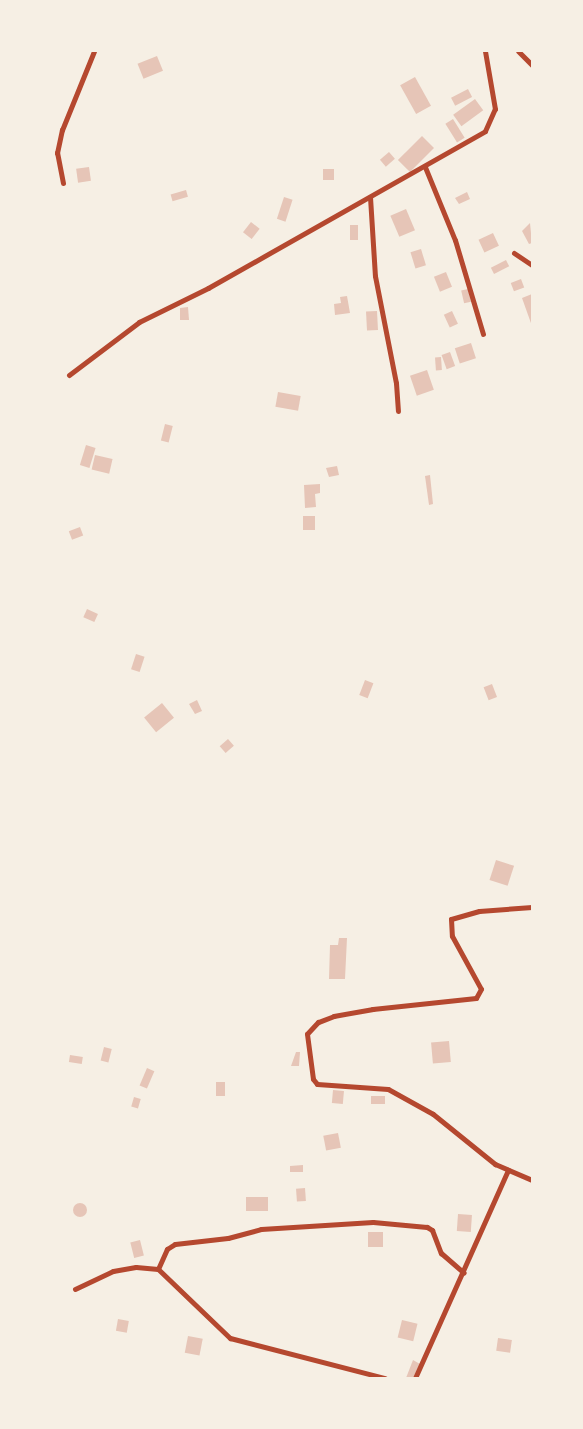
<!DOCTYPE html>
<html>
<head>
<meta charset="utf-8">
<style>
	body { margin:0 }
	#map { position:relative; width:583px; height:1429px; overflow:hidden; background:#f6efe4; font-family:Barlow,sans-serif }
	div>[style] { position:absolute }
	.building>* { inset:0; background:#e6c5b7; transform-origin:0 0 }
	.round { border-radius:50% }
	.minor>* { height:5px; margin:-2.5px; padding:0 2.5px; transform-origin:2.5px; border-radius:2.5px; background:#b5482f }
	span { translate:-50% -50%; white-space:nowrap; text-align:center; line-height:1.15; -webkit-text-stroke:5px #f6efe4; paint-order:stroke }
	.frame { position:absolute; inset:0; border:52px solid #f6efe4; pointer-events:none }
</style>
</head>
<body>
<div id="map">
	<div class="building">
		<div style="left:157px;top:56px;width:16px;height:21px;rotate:68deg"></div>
		<div style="left:415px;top:77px;width:33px;height:17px;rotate:61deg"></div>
		<div style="left:468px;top:89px;width:9px;height:19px;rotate:63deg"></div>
		<div style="left:475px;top:99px;width:14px;height:27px;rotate:54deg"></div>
		<div style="left:453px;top:119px;width:22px;height:9px;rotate:58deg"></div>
		<div style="left:422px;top:136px;width:17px;height:34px;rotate:45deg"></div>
		<div style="left:389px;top:152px;width:9px;height:12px;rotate:49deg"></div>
		<div style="left:89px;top:167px;width:14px;height:13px;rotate:82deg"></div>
		<div style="left:323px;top:169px;width:11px;height:11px"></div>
		<div style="left:186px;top:190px;width:7px;height:16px;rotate:74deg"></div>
		<div style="clip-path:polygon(467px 192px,470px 199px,459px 204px,455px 198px)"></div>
		<div style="left:284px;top:197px;width:9px;height:23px;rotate:18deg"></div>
		<div style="left:406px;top:209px;width:23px;height:17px;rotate:67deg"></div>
		<div style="left:251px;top:222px;width:11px;height:13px;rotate:38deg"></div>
		<div style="clip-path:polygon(530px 223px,532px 243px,529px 244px,522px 231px)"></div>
		<div style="left:350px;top:225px;width:8px;height:15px"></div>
		<div style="left:493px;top:233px;width:14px;height:16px;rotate:65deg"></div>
		<div style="left:421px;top:249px;width:17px;height:11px;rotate:73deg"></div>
		<div style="left:506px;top:260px;width:7px;height:17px;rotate:63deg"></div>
		<div style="left:446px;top:272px;width:16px;height:13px;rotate:68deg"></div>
		<div style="left:521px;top:279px;width:9px;height:11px;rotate:69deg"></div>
		<div style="left:468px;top:289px;width:13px;height:7px;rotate:77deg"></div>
		<div style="clip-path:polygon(532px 294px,532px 326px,522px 298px)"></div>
		<div style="clip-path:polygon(347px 296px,350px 313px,335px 315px,334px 304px,341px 303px,340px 297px)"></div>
		<div style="clip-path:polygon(188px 307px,189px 320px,180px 320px,180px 308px)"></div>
		<div style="left:377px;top:311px;width:19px;height:11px;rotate:87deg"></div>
		<div style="left:452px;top:311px;width:14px;height:9px;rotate:65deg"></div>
		<div style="left:471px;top:343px;width:16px;height:17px;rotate:72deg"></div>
		<div style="left:450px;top:352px;width:15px;height:9px;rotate:70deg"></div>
		<div style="left:441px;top:357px;width:13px;height:6px;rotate:86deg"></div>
		<div style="left:427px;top:370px;width:21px;height:18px;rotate:71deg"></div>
		<div style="left:278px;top:392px;width:23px;height:15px;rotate:10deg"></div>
		<div style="left:165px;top:424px;width:8px;height:17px;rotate:14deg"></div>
		<div style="left:86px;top:445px;width:10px;height:21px;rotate:17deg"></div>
		<div style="left:95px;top:455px;width:18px;height:15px;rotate:13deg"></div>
		<div style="clip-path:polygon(337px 466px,339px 475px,329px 477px,326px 468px)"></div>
		<div style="clip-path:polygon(430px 475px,433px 504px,429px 505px,425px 476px)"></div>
		<div style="clip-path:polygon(320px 484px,320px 493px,315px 494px,316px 507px,305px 508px,304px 485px)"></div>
		<div style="left:303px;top:516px;width:12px;height:14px"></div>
		<div style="left:80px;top:527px;width:9px;height:12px;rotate:69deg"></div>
		<div style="left:87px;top:609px;width:12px;height:9px;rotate:24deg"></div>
		<div style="left:136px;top:654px;width:9px;height:16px;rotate:18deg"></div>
		<div style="left:365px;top:680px;width:9px;height:16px;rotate:21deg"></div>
		<div style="left:492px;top:684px;width:14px;height:9px;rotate:69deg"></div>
		<div style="clip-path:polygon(197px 700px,202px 711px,195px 714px,189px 704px)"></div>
		<div style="left:162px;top:703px;width:19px;height:23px;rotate:51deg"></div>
		<div style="left:228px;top:739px;width:9px;height:11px;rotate:49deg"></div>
		<div style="left:496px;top:860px;width:19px;height:21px;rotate:18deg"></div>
		<div style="clip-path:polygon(339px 938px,347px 938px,345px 979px,329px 979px,330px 945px,338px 945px)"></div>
		<div style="left:449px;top:1041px;width:21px;height:18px;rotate:85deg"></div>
		<div style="left:104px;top:1047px;width:8px;height:14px;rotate:14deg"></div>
		<div style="clip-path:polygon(296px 1052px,300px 1052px,299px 1066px,291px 1066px)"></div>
		<div style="left:70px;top:1055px;width:13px;height:7px;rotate:9deg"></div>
		<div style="left:147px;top:1068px;width:8px;height:19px;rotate:23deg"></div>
		<div style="left:216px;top:1082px;width:9px;height:14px"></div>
		<div style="left:333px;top:1090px;width:11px;height:13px;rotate:5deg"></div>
		<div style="left:385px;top:1096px;width:8px;height:14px;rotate:90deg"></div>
		<div style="left:134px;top:1097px;width:7px;height:10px;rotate:16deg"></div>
		<div style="left:338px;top:1133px;width:15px;height:15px;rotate:79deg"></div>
		<div style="clip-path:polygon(303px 1165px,303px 1172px,290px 1172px,290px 1166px)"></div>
		<div style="left:305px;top:1188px;width:13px;height:9px;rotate:86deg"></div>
		<div style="left:246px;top:1197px;width:22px;height:14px"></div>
		<div class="round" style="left:73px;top:1203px;width:14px;height:14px"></div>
		<div style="left:458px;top:1214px;width:14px;height:17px;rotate:4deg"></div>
		<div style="left:368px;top:1232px;width:15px;height:15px"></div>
		<div style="left:140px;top:1240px;width:16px;height:10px;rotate:76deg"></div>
		<div style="left:118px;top:1319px;width:11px;height:12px;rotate:10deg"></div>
		<div style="left:402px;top:1320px;width:16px;height:18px;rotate:14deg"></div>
		<div style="left:188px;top:1336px;width:15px;height:17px;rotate:11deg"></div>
		<div style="left:498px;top:1338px;width:14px;height:13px;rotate:8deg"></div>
		<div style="clip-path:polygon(413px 1360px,420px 1364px,413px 1378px,406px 1378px)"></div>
	</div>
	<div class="minor">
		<div style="left:518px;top:51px;width:20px;rotate:45deg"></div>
		<div style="left:425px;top:167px;width:79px;rotate:67.7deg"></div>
		<div style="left:455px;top:240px;width:98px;rotate:73.4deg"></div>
		<div style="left:63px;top:183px;width:31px;rotate:-101deg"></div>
		<div style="left:57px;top:153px;width:24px;rotate:-78deg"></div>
		<div style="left:62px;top:130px;width:85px;rotate:-67.9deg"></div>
		<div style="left:370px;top:197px;width:79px;rotate:86.4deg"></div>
		<div style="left:375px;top:276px;width:109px;rotate:78.9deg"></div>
		<div style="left:396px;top:383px;width:28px;rotate:86deg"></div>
		<div style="left:514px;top:253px;width:22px;rotate:34deg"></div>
		<div style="left:69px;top:375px;width:88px;rotate:-37.1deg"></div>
		<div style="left:139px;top:322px;width:77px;rotate:-26.2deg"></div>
		<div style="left:208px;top:288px;width:318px;rotate:-29.5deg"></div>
		<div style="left:485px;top:131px;width:24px;rotate:-66deg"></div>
		<div style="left:495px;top:109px;width:59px;rotate:-99.8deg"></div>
		<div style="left:532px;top:907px;width:53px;rotate:175.7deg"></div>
		<div style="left:479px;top:911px;width:29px;rotate:164deg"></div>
		<div style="left:451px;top:919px;width:17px;rotate:87deg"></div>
		<div style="left:452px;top:936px;width:60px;rotate:61.3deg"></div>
		<div style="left:481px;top:989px;width:10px;rotate:119deg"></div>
		<div style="left:476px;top:998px;width:104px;rotate:173.9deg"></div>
		<div style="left:373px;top:1009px;width:40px;rotate:170deg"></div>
		<div style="left:334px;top:1016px;width:17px;rotate:159deg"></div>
		<div style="left:318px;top:1022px;width:16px;rotate:133deg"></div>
		<div style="left:307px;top:1034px;width:45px;rotate:82.4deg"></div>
		<div style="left:313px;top:1079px;width:6px;rotate:51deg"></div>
		<div style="left:317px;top:1084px;width:71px;rotate:4deg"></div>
		<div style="left:388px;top:1089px;width:51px;rotate:29.1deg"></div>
		<div style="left:433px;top:1114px;width:80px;rotate:38.9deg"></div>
		<div style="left:495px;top:1164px;width:40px;rotate:23.4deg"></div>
		<div style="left:158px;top:1269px;width:22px;rotate:-66deg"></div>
		<div style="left:167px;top:1249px;width:9px;rotate:-32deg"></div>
		<div style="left:175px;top:1244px;width:53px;rotate:-6.5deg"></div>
		<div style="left:228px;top:1238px;width:34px;rotate:-15deg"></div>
		<div style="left:261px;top:1229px;width:112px;rotate:-3.6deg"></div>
		<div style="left:373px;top:1222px;width:54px;rotate:5.3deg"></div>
		<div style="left:427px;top:1227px;width:6px;rotate:31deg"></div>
		<div style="left:432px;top:1230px;width:25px;rotate:69deg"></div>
		<div style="left:441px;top:1253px;width:30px;rotate:41deg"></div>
		<div style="left:75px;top:1289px;width:42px;rotate:-25.3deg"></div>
		<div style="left:113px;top:1271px;width:23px;rotate:-10deg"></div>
		<div style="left:136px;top:1267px;width:22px;rotate:5deg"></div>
		<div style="left:158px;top:1269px;width:100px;rotate:43.8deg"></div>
		<div style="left:230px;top:1338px;width:160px;rotate:14.5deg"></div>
		<div style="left:415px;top:1378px;width:228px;rotate:-65.9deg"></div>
	</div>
	<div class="frame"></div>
</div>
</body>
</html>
